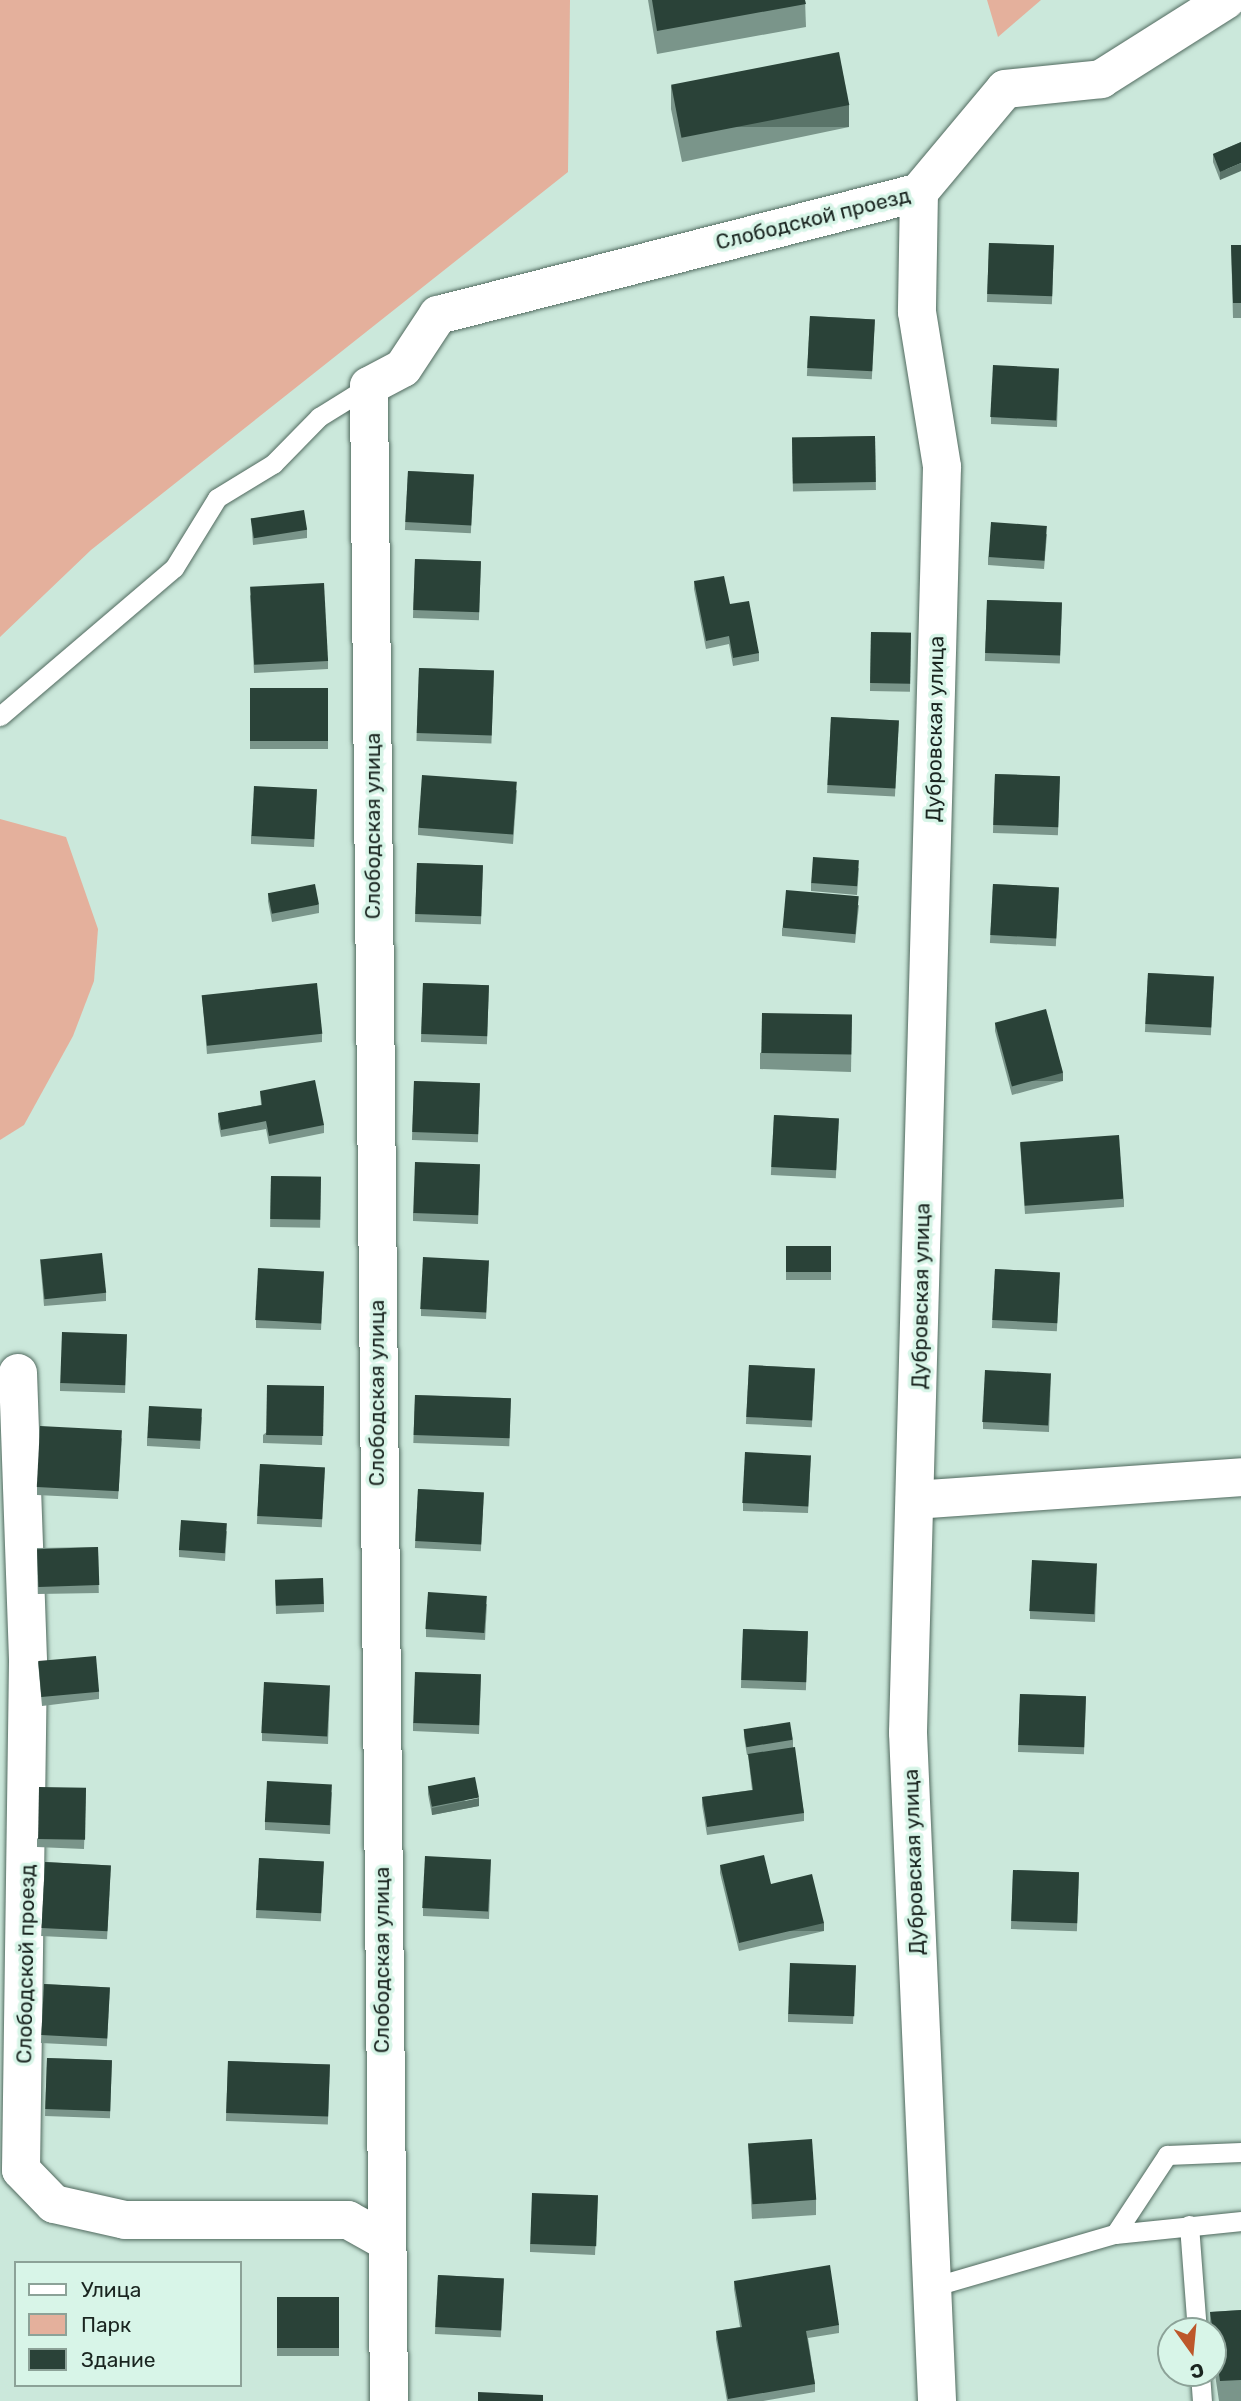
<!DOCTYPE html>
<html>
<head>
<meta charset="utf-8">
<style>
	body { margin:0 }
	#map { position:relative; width:1241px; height:2401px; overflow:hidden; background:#cbe8db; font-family:Rubik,sans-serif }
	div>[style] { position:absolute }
	.green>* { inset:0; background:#e4b09c }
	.roads { filter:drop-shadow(0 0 2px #516a5f) drop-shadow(0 0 2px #516a5f) }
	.lane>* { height:19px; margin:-9.5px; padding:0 9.5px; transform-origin:9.5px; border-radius:9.5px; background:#fff }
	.street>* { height:38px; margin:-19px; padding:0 19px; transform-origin:19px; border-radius:19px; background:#fff }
	.wall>* { inset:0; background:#7a958a; transform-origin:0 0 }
	.shaded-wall>* { inset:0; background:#5a7469; transform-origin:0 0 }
	.building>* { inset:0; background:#2a4238; transform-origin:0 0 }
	span { translate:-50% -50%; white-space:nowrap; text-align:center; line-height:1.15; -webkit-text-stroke:7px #d8f5e8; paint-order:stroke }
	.street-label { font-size:21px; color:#1a2520 }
	.legend { position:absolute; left:14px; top:2261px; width:228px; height:126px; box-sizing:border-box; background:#d8f5e8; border:2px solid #8ca298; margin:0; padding:9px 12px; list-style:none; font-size:21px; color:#1a2520 }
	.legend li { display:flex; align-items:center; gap:14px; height:35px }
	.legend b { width:35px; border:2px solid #8ca298 }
	.north { position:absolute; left:1157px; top:2317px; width:70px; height:70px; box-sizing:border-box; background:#d8f5e8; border:2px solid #8ca298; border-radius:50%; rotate:165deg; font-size:19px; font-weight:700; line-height:28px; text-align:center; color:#1a2520 }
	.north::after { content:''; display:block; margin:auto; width:24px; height:32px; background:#bd572a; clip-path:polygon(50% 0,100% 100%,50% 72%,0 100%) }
</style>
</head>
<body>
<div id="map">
	<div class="green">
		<div style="clip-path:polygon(0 0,570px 0,568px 172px,91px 550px,0 637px)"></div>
		<div style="clip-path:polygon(987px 0,1041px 0,998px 37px)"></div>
		<div style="clip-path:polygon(0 819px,66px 837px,98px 929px,94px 981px,73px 1036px,24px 1125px,0 1140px)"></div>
	</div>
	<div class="roads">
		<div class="lane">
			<div style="left:0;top:716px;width:228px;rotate:-40.4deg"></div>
			<div style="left:174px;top:568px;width:82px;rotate:-58.4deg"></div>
			<div style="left:217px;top:498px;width:66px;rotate:-31.3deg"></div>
			<div style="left:273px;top:464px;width:66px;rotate:-45.6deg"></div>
			<div style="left:319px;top:417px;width:59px;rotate:-31.8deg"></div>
			<div style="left:1189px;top:2225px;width:106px;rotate:85.7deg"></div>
			<div style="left:1115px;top:2234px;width:127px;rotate:-5.9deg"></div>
			<div style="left:932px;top:2287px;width:191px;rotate:-16.2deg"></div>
			<div style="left:1115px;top:2234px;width:95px;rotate:-56.6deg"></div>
			<div style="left:1167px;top:2155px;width:74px;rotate:-2.3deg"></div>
			<div style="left:1200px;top:2373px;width:28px;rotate:86deg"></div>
		</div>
		<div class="street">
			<div style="left:919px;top:192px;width:120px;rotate:91deg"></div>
			<div style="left:917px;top:312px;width:157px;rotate:80.8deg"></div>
			<div style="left:942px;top:467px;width:1266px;rotate:91.54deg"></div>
			<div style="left:908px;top:1733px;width:669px;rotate:87.51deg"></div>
			<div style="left:18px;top:1373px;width:289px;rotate:88deg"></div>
			<div style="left:28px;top:1662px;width:508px;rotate:90.79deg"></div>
			<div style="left:21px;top:2170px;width:47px;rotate:45.9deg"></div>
			<div style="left:54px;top:2204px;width:73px;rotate:12.7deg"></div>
			<div style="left:125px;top:2220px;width:223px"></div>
			<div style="left:348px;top:2220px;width:41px;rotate:29.1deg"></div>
			<div style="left:915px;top:1500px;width:327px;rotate:-4deg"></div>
			<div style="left:389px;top:2401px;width:2015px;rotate:-90.57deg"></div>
			<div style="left:369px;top:386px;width:38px;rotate:-28deg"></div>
			<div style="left:403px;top:368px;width:64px;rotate:-56.6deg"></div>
			<div style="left:438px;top:315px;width:496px;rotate:-14.3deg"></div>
			<div style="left:919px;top:192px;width:134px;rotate:-50.1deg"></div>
			<div style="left:1005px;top:89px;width:97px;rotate:-5.9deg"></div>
			<div style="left:1101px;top:79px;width:148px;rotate:-32.3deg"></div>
		</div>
	</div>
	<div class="wall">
		<div style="clip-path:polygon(648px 0,805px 0,806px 27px,657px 54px)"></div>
		<div style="clip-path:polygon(671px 86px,849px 127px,682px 162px,671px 109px)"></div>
		<div style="clip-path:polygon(1241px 142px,1220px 180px,1213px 162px,1213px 154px)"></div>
		<div style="left:989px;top:243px;width:65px;height:59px;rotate:2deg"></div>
		<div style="clip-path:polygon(1231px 245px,1241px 245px,1241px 318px,1233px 318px)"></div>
		<div style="left:810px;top:316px;width:65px;height:60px;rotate:3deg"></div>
		<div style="clip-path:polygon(1059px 368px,1057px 427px,991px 424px,991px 417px)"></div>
		<div style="left:875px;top:436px;width:54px;height:83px;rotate:89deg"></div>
		<div style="left:408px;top:471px;width:66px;height:59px;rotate:3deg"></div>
		<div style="clip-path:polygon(251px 518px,307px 530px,307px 538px,253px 545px)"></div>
		<div style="clip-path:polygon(1047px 534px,1044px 569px,988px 565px,988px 557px)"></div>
		<div style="left:415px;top:559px;width:66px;height:59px;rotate:2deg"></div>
		<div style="clip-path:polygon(694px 581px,730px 604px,759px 653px,759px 661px,733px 666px,729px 644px,706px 649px,694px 589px)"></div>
		<div style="clip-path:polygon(250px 595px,328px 661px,328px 669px,254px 673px)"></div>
		<div style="left:987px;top:600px;width:75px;height:61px;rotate:2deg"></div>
		<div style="left:871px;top:632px;width:40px;height:59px;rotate:1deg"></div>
		<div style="left:419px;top:668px;width:75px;height:73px;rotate:2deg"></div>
		<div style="left:250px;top:688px;width:78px;height:61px"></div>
		<div style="left:831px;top:717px;width:68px;height:76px;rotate:3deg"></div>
		<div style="left:995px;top:774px;width:65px;height:59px;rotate:2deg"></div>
		<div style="clip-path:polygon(317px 789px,314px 847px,251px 844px,251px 836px)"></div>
		<div style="clip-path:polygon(517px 790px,513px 844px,418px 835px,418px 828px)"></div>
		<div style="left:417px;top:863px;width:66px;height:59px;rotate:2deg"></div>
		<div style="clip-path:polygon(859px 868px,857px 895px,811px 891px,811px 883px)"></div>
		<div style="left:993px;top:884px;width:66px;height:59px;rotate:3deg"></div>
		<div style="clip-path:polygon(268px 893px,319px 905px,319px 913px,272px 922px,268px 901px)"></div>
		<div style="clip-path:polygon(859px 905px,855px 943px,782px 936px,782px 928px)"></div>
		<div style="left:1148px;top:973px;width:66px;height:59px;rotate:3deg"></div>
		<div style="left:423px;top:983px;width:66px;height:59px;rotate:2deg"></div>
		<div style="clip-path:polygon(202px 996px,322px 1034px,322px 1042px,207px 1054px)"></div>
		<div style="clip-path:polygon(852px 1015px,851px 1072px,760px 1069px,760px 1053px)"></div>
		<div style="clip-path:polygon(995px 1023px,1063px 1081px,1012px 1095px,995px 1031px)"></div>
		<div style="left:414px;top:1081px;width:66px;height:59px;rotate:2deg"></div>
		<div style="clip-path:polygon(260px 1091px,324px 1125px,324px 1133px,269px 1144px,266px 1129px,221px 1137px,218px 1121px,218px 1113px,261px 1105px)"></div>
		<div style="left:774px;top:1115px;width:65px;height:60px;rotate:3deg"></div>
		<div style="clip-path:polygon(1020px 1143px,1124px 1199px,1124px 1207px,1025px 1214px)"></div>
		<div style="clip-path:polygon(480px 1164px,478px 1224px,413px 1221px,413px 1213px)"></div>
		<div style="left:271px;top:1176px;width:50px;height:51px;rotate:1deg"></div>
		<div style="left:786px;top:1246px;width:45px;height:34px"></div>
		<div style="clip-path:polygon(40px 1259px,106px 1293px,106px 1301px,44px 1306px)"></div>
		<div style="clip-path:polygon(489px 1260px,486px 1319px,421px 1316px,421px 1309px)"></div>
		<div style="left:995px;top:1269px;width:65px;height:59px;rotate:3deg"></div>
		<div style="clip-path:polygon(324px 1271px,321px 1330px,256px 1328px,256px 1320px)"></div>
		<div style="clip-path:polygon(127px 1334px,125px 1393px,60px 1391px,60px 1383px)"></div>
		<div style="left:749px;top:1365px;width:66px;height:59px;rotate:3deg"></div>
		<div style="clip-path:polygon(1051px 1373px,1049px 1432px,983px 1429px,983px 1422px)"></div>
		<div style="clip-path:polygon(324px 1386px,322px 1445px,263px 1443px,263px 1435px)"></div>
		<div style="left:415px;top:1395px;width:96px;height:48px;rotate:2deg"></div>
		<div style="clip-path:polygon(202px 1417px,200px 1449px,147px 1446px,147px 1438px)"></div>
		<div style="clip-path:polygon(122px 1438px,118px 1499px,37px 1495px,37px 1487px)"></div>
		<div style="clip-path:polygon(811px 1455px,808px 1513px,743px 1511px,743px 1503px)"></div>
		<div style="left:260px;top:1464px;width:65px;height:60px;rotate:3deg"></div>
		<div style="left:418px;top:1489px;width:66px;height:59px;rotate:3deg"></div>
		<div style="clip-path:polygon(227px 1531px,225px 1561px,179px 1557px,179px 1550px)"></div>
		<div style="left:98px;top:1547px;width:46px;height:61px;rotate:89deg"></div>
		<div style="clip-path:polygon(1097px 1563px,1095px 1622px,1030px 1619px,1030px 1611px)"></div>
		<div style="clip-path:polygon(275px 1580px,324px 1604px,324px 1612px,276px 1614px)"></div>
		<div style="clip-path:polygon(487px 1604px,485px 1640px,426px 1637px,426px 1629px)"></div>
		<div style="left:743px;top:1629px;width:65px;height:59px;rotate:2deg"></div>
		<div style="clip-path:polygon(38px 1662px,99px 1692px,99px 1699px,42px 1706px)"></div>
		<div style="clip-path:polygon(481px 1674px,479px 1734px,413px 1731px,413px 1723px)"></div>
		<div style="clip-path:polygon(330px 1685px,328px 1744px,262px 1741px,262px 1733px)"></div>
		<div style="left:1020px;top:1694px;width:66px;height:58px;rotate:2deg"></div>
		<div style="clip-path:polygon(744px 1729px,793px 1740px,793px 1747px,804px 1813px,804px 1821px,707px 1835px,702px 1805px,702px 1797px,752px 1790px,748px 1755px,747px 1755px,744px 1737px)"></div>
		<div style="clip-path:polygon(428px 1786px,479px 1806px,432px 1815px,428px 1794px)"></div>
		<div style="clip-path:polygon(86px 1788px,84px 1849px,37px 1847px,37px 1839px)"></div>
		<div style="clip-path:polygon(332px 1792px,330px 1834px,265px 1830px,265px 1822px)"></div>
		<div style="left:259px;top:1858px;width:65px;height:60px;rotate:3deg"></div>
		<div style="clip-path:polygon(491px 1859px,489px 1919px,423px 1916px,423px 1908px)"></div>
		<div style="left:45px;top:1862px;width:66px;height:74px;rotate:3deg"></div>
		<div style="clip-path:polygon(720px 1865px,771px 1884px,824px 1931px,739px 1951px,720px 1873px)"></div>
		<div style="left:1013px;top:1870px;width:66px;height:59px;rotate:2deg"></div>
		<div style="clip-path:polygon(856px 1965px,853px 2024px,788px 2022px,788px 2014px)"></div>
		<div style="left:44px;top:1984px;width:66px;height:59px;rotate:3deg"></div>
		<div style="left:47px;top:2058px;width:65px;height:58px;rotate:2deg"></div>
		<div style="left:228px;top:2061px;width:102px;height:60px;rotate:2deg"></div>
		<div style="clip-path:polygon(748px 2143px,816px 2200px,816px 2215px,752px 2219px)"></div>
		<div style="clip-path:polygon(598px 2195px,595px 2255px,530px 2252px,530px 2244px)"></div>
		<div style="left:438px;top:2275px;width:66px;height:59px;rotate:3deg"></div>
		<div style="clip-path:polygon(734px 2281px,839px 2325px,839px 2333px,808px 2338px,815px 2384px,815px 2392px,763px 2401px,727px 2401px,716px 2339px,716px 2331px,740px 2327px,734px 2289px)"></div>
		<div style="left:339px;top:2297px;width:59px;height:62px;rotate:90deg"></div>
		<div style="clip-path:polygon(1241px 2310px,1241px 2401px,1219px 2401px,1213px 2361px,1213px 2331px,1210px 2331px,1210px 2312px)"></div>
	</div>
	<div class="shaded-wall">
		<div style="left:849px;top:105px;width:22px;height:170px;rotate:90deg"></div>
		<div style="clip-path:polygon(1241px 163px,1241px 171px,1220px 180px,1220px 172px)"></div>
		<div style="left:1063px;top:1073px;width:8px;height:53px;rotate:90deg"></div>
		<div style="clip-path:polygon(479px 1798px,479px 1806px,432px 1815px,432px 1808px)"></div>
		<div style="left:824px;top:1923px;width:8px;height:87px;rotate:90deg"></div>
	</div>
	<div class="building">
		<div style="clip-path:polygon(652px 0,805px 0,806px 4px,657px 31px)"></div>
		<div style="left:839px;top:52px;width:54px;height:171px;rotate:79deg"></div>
		<div style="clip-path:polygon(1241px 142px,1241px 163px,1220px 172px,1213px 154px)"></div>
		<div style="left:989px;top:243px;width:65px;height:51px;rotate:2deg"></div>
		<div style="clip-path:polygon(1231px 245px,1241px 245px,1241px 303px,1233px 303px)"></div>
		<div style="left:810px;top:316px;width:65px;height:52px;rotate:3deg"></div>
		<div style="left:993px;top:365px;width:66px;height:52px;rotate:3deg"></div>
		<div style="left:875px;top:436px;width:46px;height:83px;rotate:89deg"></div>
		<div style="left:408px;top:471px;width:66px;height:51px;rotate:3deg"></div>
		<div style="left:304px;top:510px;width:20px;height:54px;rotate:81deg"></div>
		<div style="left:991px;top:522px;width:56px;height:35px;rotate:4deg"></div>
		<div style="left:415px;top:559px;width:66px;height:51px;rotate:2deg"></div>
		<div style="clip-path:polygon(724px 576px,730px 604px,749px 601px,759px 653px,733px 658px,729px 636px,706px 641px,694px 581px)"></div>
		<div style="left:324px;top:583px;width:78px;height:74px;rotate:87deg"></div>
		<div style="left:987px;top:600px;width:75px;height:53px;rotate:2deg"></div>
		<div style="left:871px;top:632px;width:40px;height:51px;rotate:1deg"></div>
		<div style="left:419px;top:668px;width:75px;height:65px;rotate:2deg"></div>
		<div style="left:250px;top:688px;width:78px;height:53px"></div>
		<div style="left:831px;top:717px;width:68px;height:68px;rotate:3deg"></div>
		<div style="left:995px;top:774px;width:65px;height:51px;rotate:2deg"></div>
		<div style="left:422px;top:775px;width:95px;height:53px;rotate:4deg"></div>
		<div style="left:254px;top:786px;width:63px;height:50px;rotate:3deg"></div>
		<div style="left:813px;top:857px;width:46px;height:26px;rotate:4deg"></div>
		<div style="left:417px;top:863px;width:66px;height:51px;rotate:2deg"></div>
		<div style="left:315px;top:884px;width:21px;height:48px;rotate:79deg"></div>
		<div style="left:993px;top:884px;width:66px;height:51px;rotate:3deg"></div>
		<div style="left:786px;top:890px;width:73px;height:38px;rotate:5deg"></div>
		<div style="left:1148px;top:973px;width:66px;height:51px;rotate:3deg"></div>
		<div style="left:317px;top:983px;width:51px;height:116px;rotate:84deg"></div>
		<div style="left:423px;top:983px;width:66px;height:51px;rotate:2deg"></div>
		<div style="left:1046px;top:1009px;width:66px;height:53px;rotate:75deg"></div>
		<div style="left:762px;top:1013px;width:90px;height:40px;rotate:1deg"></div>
		<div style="clip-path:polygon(315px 1080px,324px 1125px,269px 1136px,266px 1121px,221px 1130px,218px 1113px,262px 1105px,260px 1091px)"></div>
		<div style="left:414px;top:1081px;width:66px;height:51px;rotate:2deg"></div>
		<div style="left:774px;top:1115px;width:65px;height:52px;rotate:3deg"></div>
		<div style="left:1119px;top:1135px;width:64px;height:99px;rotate:86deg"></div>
		<div style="left:415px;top:1162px;width:65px;height:51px;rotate:2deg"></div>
		<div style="left:271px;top:1176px;width:50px;height:43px;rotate:1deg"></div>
		<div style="left:786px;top:1246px;width:45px;height:26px"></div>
		<div style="left:102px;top:1253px;width:40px;height:62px;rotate:84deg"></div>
		<div style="left:423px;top:1257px;width:66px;height:52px;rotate:3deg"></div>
		<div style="left:258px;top:1268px;width:66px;height:52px;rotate:3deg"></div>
		<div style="left:995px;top:1269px;width:65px;height:51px;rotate:3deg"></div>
		<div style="left:62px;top:1332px;width:65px;height:51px;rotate:2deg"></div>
		<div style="left:749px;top:1365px;width:66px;height:52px;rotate:3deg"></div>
		<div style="left:985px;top:1370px;width:66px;height:52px;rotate:3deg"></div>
		<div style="left:267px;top:1385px;width:57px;height:50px;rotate:1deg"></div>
		<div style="left:415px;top:1395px;width:96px;height:40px;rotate:2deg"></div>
		<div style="left:149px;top:1406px;width:53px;height:32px;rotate:3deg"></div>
		<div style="left:40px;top:1426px;width:82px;height:61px;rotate:3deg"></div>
		<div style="left:745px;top:1452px;width:66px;height:51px;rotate:3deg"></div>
		<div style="left:260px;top:1464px;width:65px;height:52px;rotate:3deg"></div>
		<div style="left:418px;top:1489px;width:66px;height:52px;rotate:3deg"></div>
		<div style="left:181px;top:1520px;width:46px;height:30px;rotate:4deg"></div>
		<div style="left:98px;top:1547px;width:38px;height:61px;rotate:88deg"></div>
		<div style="left:1032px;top:1560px;width:65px;height:51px;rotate:3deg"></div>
		<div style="left:323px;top:1578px;width:26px;height:48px;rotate:88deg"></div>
		<div style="left:428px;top:1592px;width:59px;height:37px;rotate:4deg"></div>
		<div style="left:743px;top:1629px;width:65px;height:51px;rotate:2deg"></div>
		<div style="left:96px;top:1656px;width:36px;height:58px;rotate:85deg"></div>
		<div style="left:415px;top:1672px;width:66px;height:51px;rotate:2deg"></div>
		<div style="left:264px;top:1682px;width:66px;height:51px;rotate:3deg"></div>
		<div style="left:1020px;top:1694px;width:66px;height:51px;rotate:2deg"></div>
		<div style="left:790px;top:1722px;width:18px;height:47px;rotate:81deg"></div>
		<div style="clip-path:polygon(795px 1747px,804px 1813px,707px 1827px,702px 1797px,753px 1790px,748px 1754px)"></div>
		<div style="left:475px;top:1777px;width:21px;height:48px;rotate:79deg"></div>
		<div style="left:267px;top:1781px;width:65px;height:41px;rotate:3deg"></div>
		<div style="left:39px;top:1787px;width:47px;height:52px;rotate:1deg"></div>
		<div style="clip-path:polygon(764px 1855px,771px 1884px,812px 1874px,824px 1923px,739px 1943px,720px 1865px)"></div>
		<div style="left:425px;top:1856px;width:66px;height:52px;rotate:3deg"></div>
		<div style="left:259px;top:1858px;width:65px;height:52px;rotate:3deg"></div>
		<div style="left:45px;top:1862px;width:66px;height:66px;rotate:3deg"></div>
		<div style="left:1013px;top:1870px;width:66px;height:51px;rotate:2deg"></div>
		<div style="left:790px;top:1963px;width:66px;height:51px;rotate:2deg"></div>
		<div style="left:44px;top:1984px;width:66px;height:51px;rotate:3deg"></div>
		<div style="left:47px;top:2058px;width:65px;height:51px;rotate:2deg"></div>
		<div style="left:228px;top:2061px;width:102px;height:52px;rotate:2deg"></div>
		<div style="left:812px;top:2139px;width:61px;height:64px;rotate:86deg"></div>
		<div style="left:532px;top:2193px;width:66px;height:51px;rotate:2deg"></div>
		<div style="clip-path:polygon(830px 2265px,839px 2325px,806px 2331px,815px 2384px,728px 2399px,716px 2331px,742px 2327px,734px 2281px)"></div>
		<div style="left:438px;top:2275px;width:66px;height:52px;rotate:3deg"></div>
		<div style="left:339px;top:2297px;width:51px;height:62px;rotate:90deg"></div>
		<div style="clip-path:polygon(1241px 2310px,1241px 2380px,1220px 2381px,1210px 2312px)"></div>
		<div style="clip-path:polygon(478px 2392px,543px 2395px,543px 2401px,478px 2401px)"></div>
	</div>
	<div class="street-label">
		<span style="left:813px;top:219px;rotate:-14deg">Слободской проезд</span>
		<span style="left:935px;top:729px;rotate:-89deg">Дубровская улица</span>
		<span style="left:373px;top:826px;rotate:-90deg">Слободская улица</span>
		<span style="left:921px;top:1296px;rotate:-89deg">Дубровская улица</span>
		<span style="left:377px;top:1393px;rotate:-90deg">Слободская улица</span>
		<span style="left:914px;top:1862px;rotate:-92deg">Дубровская улица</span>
		<span style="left:382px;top:1960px;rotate:-90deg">Слободская улица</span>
		<span style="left:26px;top:1964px;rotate:-89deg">Слободской проезд</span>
	</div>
	<ul class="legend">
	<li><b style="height:9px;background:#fff"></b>Улица</li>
	<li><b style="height:19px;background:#e4b09c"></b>Парк</li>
	<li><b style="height:19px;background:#2a4238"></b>Здание</li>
	</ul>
	<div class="north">С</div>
</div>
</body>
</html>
